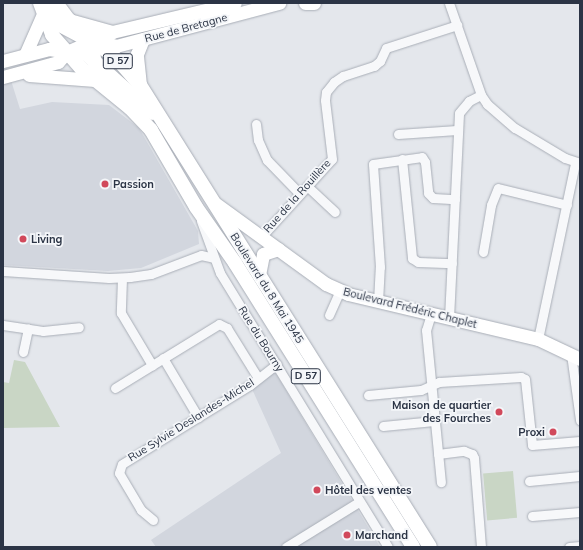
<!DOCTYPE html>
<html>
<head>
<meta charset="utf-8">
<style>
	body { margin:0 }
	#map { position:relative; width:583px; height:550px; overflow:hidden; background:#e4e7ec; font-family:Mulish,sans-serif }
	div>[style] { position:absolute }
	.built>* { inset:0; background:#d2d6de }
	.green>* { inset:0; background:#c9d6c5; transform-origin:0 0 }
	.roads { filter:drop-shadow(0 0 1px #a9aeb7) drop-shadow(0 0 1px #a9aeb7) }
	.street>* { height:9px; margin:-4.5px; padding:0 4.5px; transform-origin:4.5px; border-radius:4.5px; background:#f7f8fa }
	.secondary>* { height:13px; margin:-6.5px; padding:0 6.5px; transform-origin:6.5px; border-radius:6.5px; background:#fff }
	.primary>* { height:14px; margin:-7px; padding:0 7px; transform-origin:7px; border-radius:7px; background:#fff }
	.dots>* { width:11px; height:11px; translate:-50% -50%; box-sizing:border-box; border:2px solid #f4f6f9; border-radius:50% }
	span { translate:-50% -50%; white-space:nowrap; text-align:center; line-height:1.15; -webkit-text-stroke:3.5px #f4f6f9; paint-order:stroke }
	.shield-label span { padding:1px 3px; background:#f4f6f9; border:1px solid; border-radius:3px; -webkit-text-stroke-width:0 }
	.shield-label { font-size:10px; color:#2b3445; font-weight:700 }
	.street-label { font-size:11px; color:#2b3445 }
	.poi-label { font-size:11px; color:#2b3445; font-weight:700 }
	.left { translate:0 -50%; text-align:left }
	.right { translate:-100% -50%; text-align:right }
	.frame { position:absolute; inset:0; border:4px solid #2b3445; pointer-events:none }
</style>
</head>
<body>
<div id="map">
	<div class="built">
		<div style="clip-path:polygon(3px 55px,20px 109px,52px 102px,109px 105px,139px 128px,198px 231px,199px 244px,141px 268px,108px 271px,3px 265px)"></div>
		<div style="clip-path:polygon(275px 372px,380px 547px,156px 547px,151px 540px,281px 453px,252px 389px)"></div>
	</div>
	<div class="green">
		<div style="clip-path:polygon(14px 360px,25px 362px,60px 427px,3px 428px,3px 382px,9px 383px)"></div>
		<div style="left:513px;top:471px;width:47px;height:30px;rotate:85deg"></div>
	</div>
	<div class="roads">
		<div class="street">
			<div style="left:449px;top:3px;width:97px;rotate:70.8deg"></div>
			<div style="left:481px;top:95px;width:11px;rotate:56deg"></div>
			<div style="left:487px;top:104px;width:37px;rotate:41deg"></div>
			<div style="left:515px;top:128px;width:58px;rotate:31deg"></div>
			<div style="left:565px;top:158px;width:16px;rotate:18deg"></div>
			<div style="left:256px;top:124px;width:16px;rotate:83deg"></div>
			<div style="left:258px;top:140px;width:22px;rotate:66deg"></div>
			<div style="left:267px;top:160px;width:47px;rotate:45.9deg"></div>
			<div style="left:398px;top:134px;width:59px;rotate:-3.9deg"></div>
			<div style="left:402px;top:159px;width:100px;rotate:84.2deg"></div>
			<div style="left:412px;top:258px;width:7px;rotate:34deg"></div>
			<div style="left:418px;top:262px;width:34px;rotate:2deg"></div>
			<div style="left:307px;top:186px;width:38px;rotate:43deg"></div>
			<div style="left:201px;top:221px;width:55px;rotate:69.9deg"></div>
			<div style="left:220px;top:273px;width:321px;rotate:58.5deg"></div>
			<div style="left:261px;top:237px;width:105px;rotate:-47.7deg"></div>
			<div style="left:332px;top:159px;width:59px;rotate:-96.8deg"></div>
			<div style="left:325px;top:100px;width:8px;rotate:-83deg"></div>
			<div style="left:326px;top:92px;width:13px;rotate:-51deg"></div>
			<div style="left:334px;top:82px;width:11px;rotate:-34deg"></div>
			<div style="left:343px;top:76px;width:33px;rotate:-18deg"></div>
			<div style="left:374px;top:66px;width:8px;rotate:-40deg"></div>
			<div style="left:380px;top:61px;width:14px;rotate:-65deg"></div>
			<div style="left:386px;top:48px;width:75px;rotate:-17.9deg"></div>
			<div style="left:483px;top:252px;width:48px;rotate:-80.3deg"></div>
			<div style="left:491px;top:205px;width:18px;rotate:-68deg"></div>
			<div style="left:498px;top:188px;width:71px;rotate:13.8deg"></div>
			<div style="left:3px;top:271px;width:106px;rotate:3.8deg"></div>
			<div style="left:109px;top:278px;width:21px;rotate:-3deg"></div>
			<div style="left:130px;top:277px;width:21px;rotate:-8deg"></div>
			<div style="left:151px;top:274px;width:53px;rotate:-20.8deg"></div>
			<div style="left:201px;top:255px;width:13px;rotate:13deg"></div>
			<div style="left:122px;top:278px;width:35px;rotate:92deg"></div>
			<div style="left:121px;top:313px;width:61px;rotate:59.2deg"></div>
			<div style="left:378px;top:302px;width:35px;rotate:-87deg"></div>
			<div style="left:380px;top:267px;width:103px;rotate:-93.9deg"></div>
			<div style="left:373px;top:164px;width:49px;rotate:-8.1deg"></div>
			<div style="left:422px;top:157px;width:6px;rotate:59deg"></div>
			<div style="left:425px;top:162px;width:31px;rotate:84deg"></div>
			<div style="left:428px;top:193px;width:7px;rotate:45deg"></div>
			<div style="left:433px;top:198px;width:22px;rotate:3deg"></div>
			<div style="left:431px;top:314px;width:17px;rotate:107deg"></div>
			<div style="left:426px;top:330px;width:153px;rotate:84.4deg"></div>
			<div style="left:329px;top:315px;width:27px;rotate:-66deg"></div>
			<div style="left:449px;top:318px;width:205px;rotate:-87.2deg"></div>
			<div style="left:459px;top:113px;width:16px;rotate:-50deg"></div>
			<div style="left:469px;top:101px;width:13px;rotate:-27deg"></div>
			<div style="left:3px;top:325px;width:40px;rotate:8.5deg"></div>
			<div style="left:43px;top:331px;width:36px;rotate:-6deg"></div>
			<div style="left:538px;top:339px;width:180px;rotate:-78.1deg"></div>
			<div style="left:23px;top:352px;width:24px;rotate:-78deg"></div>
			<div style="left:571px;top:354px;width:67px;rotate:82.2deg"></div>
			<div style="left:163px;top:358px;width:69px;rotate:59.3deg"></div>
			<div style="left:115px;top:388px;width:122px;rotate:-31.6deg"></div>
			<div style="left:219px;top:324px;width:9px;rotate:27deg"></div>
			<div style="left:227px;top:328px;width:59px;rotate:58.2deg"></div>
			<div style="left:368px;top:395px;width:53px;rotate:-5.4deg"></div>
			<div style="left:421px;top:390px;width:20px;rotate:-24deg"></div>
			<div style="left:439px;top:382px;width:82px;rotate:-3.5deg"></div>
			<div style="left:521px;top:377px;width:4px;rotate:27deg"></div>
			<div style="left:525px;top:379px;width:66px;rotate:83.9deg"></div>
			<div style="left:532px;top:445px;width:48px;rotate:-4.8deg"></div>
			<div style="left:383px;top:426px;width:51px;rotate:-5.6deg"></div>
			<div style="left:438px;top:454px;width:26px;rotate:-7deg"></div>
			<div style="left:464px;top:451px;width:9px;rotate:21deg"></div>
			<div style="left:472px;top:454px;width:4px;rotate:63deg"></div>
			<div style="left:474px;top:458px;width:89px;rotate:85.5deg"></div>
			<div style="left:529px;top:481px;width:51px;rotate:-5.6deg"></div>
			<div style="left:532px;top:516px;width:48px;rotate:-4.8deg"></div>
			<div style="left:153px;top:520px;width:16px;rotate:-140deg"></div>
			<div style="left:141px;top:510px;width:43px;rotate:-120.7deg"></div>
			<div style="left:119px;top:473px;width:9px;rotate:-72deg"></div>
			<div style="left:122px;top:464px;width:150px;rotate:-31.7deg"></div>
			<div style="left:250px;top:385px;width:34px;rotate:-38deg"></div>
			<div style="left:286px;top:547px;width:86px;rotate:-31.7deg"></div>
			<div style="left:569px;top:547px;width:11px;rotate:-5deg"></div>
		</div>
		<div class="secondary">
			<div style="left:305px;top:3px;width:9px"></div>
			<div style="left:69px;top:20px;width:45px;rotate:15.6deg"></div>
			<div style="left:95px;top:40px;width:22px;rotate:16deg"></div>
			<div style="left:116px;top:46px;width:169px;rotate:-14.8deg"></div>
			<div style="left:25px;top:55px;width:45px;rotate:-66.3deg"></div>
			<div style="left:3px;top:61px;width:48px;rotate:-14.6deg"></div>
			<div style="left:49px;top:49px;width:18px;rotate:9deg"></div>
			<div style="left:29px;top:75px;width:66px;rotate:4.3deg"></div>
			<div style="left:95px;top:80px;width:40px;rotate:-92.9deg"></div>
			<div style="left:3px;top:77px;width:57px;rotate:-15.3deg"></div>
			<div style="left:58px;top:62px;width:13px;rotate:-48deg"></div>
			<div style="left:67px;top:52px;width:49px;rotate:-24deg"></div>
			<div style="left:112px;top:32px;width:126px;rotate:-13.3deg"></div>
			<div style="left:140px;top:85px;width:31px;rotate:-96deg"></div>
			<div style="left:137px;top:54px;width:16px;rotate:-68deg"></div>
			<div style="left:216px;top:204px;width:136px;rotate:36deg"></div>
			<div style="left:326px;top:284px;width:24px;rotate:24deg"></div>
			<div style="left:348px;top:294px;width:195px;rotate:13.3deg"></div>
			<div style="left:538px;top:339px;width:47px;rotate:25.5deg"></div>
			<div style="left:259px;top:275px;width:21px;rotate:-79deg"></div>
			<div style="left:263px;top:254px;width:16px;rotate:-18deg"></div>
		</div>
		<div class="primary">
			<div style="left:40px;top:3px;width:34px;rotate:69deg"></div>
			<div style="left:52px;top:35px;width:44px;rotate:48.7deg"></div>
			<div style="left:81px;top:68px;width:63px;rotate:39.2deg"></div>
			<div style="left:130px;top:108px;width:30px;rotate:46deg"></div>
			<div style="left:151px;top:130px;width:89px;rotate:59.7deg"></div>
			<div style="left:196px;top:207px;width:68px;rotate:55.1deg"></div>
			<div style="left:235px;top:263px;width:335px;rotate:57.9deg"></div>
			<div style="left:56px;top:3px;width:21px;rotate:53deg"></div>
			<div style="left:69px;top:20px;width:65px;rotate:39.4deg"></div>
			<div style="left:119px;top:61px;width:32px;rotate:49deg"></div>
			<div style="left:140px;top:85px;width:545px;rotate:57.88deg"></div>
			<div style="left:46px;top:10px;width:21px;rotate:47deg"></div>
			<div style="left:60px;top:25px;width:24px;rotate:28deg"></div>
			<div style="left:67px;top:52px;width:18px;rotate:3deg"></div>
			<div style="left:85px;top:53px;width:90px;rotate:41.8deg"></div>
		</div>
	</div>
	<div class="dots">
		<div style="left:105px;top:184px;background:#d1495b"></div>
		<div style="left:23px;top:239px;background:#d1495b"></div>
		<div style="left:499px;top:412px;background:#d1495b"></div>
		<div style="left:553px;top:432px;background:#d1495b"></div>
		<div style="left:317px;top:490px;background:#d1495b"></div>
		<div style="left:347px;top:535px;background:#d1495b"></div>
	</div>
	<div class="shield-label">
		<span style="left:118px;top:61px">D 57</span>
		<span style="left:306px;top:376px">D 57</span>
	</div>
	<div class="street-label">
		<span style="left:186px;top:28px;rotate:-15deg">Rue de Bretagne</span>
		<span style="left:297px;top:196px;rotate:-48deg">Rue de la Rouillère</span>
		<span style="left:267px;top:288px;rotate:58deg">Boulevard du 8 Mai 1945</span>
		<span style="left:410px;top:308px;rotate:14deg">Boulevard Frédéric Chaplet</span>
		<span style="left:261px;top:339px;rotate:58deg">Rue du Bourny</span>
		<span style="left:191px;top:420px;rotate:-32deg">Rue Sylvie Deslandes-Michel</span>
	</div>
	<div class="poi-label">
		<span class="left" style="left:113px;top:184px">Passion</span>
		<span class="left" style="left:31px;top:239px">Living</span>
		<span class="right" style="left:491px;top:412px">Maison de quartier<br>des Fourches</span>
		<span class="right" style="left:545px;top:432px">Proxi</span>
		<span class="left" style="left:325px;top:490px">Hôtel des ventes</span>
		<span class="left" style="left:355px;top:535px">Marchand</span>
	</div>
	<div class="frame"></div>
</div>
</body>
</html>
